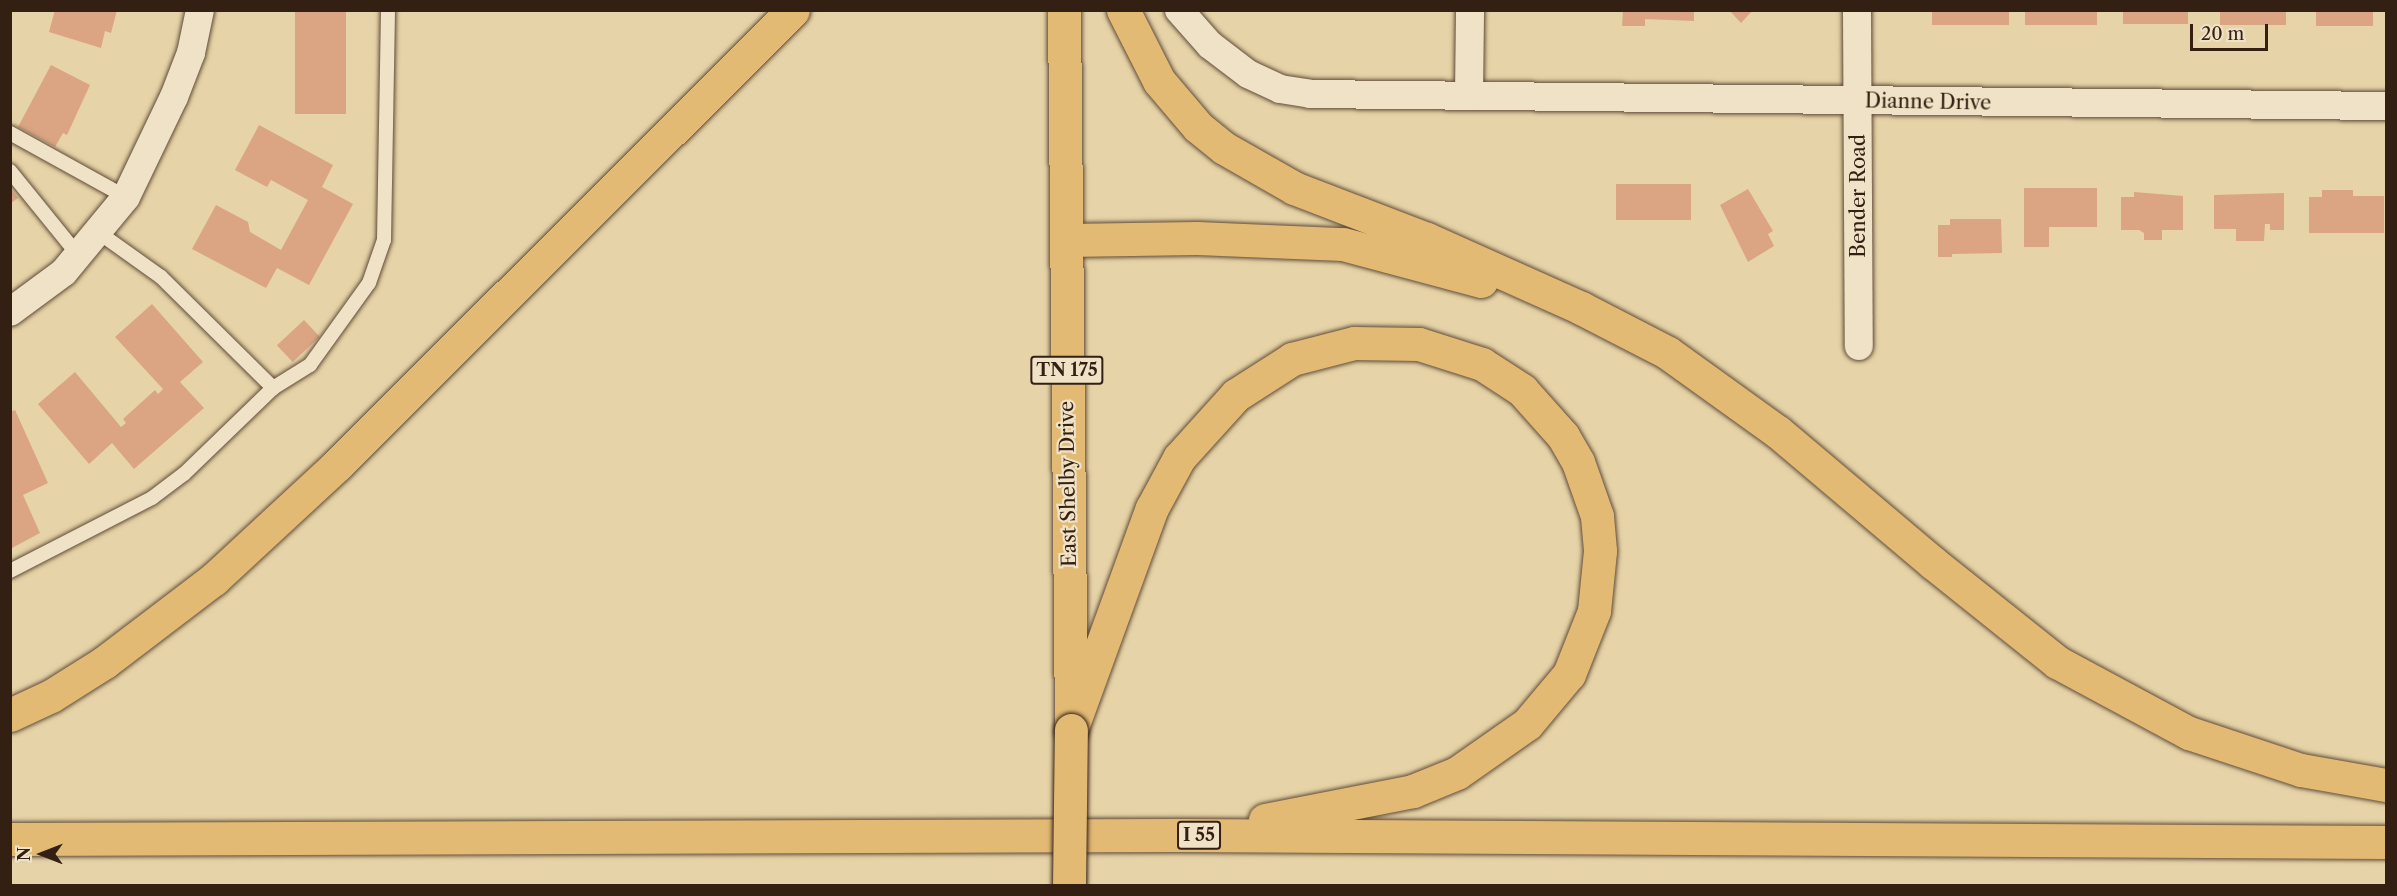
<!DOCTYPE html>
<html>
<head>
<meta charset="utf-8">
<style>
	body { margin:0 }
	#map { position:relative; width:2397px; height:896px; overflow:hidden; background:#e6d3a7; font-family:"Libre Caslon Text",serif }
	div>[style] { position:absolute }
	.building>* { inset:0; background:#dba584; transform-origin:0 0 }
	.roads { filter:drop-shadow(0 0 2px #604c38) drop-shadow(0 0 2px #604c38) }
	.lane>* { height:14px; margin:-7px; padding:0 7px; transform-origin:7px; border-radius:7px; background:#efe2c6 }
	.street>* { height:28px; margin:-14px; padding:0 14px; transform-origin:14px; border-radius:14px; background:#efe2c6 }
	.primary>* { height:33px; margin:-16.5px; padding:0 16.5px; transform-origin:16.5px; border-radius:16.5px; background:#e3ba74 }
	.highway>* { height:33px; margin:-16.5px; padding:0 16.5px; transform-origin:16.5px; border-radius:16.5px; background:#e3ba74 }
	.bridges { filter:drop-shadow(0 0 2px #341f13) drop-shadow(0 0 2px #341f13) }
	.primary-bridge>* { height:33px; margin:-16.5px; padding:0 16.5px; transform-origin:16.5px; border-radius:16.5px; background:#e3ba74 }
	span { translate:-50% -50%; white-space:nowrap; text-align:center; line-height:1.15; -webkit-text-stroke:4.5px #efe2c6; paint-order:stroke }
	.shield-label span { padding:2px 4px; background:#efe2c6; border:2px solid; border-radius:4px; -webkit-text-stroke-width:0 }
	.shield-label { font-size:18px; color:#341f13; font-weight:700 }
	.street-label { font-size:20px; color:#341f13 }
	.frame { position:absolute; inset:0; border:12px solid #341f13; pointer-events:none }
	.north { position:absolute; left:12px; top:824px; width:60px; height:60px; -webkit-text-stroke:4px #efe2c6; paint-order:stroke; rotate:270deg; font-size:16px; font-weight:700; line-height:24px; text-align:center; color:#341f13 }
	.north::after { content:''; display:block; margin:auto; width:21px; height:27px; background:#341f13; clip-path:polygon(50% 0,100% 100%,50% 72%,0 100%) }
	.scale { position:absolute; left:2190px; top:24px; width:78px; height:27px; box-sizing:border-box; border:3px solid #341f13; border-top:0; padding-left:8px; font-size:18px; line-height:21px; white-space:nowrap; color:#341f13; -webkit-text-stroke:4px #efe2c6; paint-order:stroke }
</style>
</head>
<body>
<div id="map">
	<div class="building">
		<div style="clip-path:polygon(55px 10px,117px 10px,111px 33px,105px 31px,101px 48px,49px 32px)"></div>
		<div style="left:295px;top:10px;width:51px;height:104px"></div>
		<div style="clip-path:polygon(1623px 10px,1694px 10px,1694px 21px,1645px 19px,1645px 26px,1622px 26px)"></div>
		<div style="clip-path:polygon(1729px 10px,1753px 10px,1741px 23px)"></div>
		<div style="left:1932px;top:10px;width:77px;height:15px"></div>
		<div style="left:2025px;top:10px;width:72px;height:15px"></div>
		<div style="left:2123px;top:10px;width:65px;height:14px"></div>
		<div style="left:2220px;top:10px;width:66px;height:15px"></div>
		<div style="left:2316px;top:10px;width:57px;height:16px"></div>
		<div style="clip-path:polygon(51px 65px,90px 85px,67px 135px,63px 133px,55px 147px,18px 127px)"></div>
		<div style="clip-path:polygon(259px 125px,333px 165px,322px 187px,353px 204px,309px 285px,277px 268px,266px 288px,192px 249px,216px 205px,248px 222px,250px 232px,281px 250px,308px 200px,271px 180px,267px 187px,235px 170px)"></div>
		<div style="left:1616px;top:184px;width:75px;height:36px"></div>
		<div style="clip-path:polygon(10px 188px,18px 198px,10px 204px)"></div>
		<div style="clip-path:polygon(2024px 188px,2097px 188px,2097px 227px,2049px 227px,2049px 247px,2024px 247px)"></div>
		<div style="clip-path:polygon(1748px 189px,1773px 231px,1768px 234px,1774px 246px,1748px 262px,1720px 205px)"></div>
		<div style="clip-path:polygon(2322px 190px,2353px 190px,2353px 196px,2384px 196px,2384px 233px,2309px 233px,2309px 197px,2322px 197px)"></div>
		<div style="clip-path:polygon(2134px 192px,2183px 196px,2183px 230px,2162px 230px,2162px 240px,2144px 240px,2144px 233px,2139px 230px,2121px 230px,2121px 197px,2134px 197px)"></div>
		<div style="clip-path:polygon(2284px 193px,2284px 230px,2270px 230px,2270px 224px,2265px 224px,2264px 241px,2236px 241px,2236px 229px,2214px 229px,2214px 195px)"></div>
		<div style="clip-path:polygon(1950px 219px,2001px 219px,2002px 253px,1952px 254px,1952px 257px,1938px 257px,1938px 225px,1950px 225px)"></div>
		<div style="clip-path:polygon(152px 304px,203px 362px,180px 382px,204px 408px,134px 469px,112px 443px,89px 464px,38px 404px,75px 372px,121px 427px,126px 423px,123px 419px,155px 390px,158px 394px,163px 389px,115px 337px)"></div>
		<div style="left:304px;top:320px;width:23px;height:37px;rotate:47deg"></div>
		<div style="clip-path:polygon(15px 410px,48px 483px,23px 495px,40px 533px,10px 549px,10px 412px)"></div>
	</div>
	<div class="roads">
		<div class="lane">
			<div style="left:10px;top:133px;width:132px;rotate:28.9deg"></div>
			<div style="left:10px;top:171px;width:108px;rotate:51deg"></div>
			<div style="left:98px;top:232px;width:77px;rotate:35.5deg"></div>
			<div style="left:161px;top:277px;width:158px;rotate:44.7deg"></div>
			<div style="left:10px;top:571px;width:160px;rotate:-27.2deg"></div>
			<div style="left:152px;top:498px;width:40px;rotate:-37deg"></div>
			<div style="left:184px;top:474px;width:124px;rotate:-44deg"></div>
			<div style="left:273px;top:388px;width:44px;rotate:-31.9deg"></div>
			<div style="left:310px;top:365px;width:101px;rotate:-54.3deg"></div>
			<div style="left:369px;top:283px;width:46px;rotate:-70.8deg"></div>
			<div style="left:384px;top:240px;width:230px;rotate:-89deg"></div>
		</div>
		<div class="street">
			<div style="left:1179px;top:10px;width:47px;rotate:48.5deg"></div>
			<div style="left:1210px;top:45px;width:48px;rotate:37.3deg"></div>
			<div style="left:1248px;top:74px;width:35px;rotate:25deg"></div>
			<div style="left:1280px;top:89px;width:30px;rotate:9deg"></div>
			<div style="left:1310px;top:94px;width:1076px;rotate:0.64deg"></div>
			<div style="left:1857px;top:10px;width:336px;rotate:89.7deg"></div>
			<div style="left:1469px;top:95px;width:85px;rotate:-89.3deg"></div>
			<div style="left:10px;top:312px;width:67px;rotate:-36.5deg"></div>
			<div style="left:64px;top:272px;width:97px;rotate:-50.4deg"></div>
			<div style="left:126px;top:197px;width:111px;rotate:-64.4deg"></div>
			<div style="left:174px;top:97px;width:47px;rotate:-68.9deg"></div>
			<div style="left:191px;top:53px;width:44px;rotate:-78.2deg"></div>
		</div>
		<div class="primary">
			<div style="left:1064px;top:10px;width:718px;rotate:89.44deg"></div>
		</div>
		<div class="highway">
			<div style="left:1123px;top:10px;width:80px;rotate:63.1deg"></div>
			<div style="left:1159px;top:81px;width:60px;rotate:49.7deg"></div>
			<div style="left:1198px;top:127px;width:33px;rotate:39deg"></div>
			<div style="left:1224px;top:148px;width:81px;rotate:29.7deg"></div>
			<div style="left:1294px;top:188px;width:142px;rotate:21deg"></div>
			<div style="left:1427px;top:239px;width:169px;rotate:24.1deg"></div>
			<div style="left:1581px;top:308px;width:98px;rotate:27.3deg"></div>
			<div style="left:1668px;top:353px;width:135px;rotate:35.7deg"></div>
			<div style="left:1778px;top:432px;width:203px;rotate:40.2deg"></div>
			<div style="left:1933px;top:563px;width:159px;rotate:38.6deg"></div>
			<div style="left:2057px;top:662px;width:150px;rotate:28.3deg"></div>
			<div style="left:2189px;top:733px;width:118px;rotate:18.3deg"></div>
			<div style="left:2301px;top:770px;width:86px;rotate:10deg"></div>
			<div style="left:1066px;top:240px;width:131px;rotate:-0.9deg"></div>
			<div style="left:1197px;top:238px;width:146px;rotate:2.4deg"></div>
			<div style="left:1343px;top:244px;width:143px;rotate:15deg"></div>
			<div style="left:10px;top:715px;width:45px;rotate:-24.9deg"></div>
			<div style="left:51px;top:696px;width:64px;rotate:-32.2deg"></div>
			<div style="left:105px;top:662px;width:137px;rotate:-37.3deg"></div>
			<div style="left:214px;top:579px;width:168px;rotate:-42.8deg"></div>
			<div style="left:337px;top:465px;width:644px;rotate:-44.94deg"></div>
			<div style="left:1071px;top:730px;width:236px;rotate:-70deg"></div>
			<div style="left:1152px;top:508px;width:57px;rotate:-61.6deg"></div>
			<div style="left:1179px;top:458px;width:85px;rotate:-47.9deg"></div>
			<div style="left:1236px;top:395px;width:67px;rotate:-32.7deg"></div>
			<div style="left:1292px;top:359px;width:64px;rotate:-14.5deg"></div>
			<div style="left:1354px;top:343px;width:65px;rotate:0.9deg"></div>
			<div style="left:1419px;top:344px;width:66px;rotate:17.6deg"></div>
			<div style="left:1482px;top:364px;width:48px;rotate:33deg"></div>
			<div style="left:1522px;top:390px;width:62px;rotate:48.3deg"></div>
			<div style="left:1563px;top:436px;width:30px;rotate:60deg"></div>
			<div style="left:1578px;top:462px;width:57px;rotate:70.6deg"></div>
			<div style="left:1597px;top:516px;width:35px;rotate:85deg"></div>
			<div style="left:1600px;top:551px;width:60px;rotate:95.7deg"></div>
			<div style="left:1594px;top:611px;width:68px;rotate:111.6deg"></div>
			<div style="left:1569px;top:674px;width:65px;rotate:130deg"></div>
			<div style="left:1527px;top:724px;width:85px;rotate:145deg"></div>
			<div style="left:1457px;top:773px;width:48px;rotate:157.8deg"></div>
			<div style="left:1413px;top:791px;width:151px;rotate:168.9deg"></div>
			<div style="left:10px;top:839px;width:1169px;rotate:-0.2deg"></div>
			<div style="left:1179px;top:835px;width:1207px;rotate:0.33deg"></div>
		</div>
	</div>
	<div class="bridges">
		<div class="primary-bridge">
			<div style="left:1069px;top:886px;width:156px;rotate:-89.3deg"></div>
		</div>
	</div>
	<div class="shield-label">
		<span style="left:1067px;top:370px">TN 175</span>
		<span style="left:1199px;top:835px">I 55</span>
	</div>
	<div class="street-label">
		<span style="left:1928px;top:102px;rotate:1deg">Dianne Drive</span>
		<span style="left:1858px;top:196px;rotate:-90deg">Bender Road</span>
		<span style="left:1068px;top:484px;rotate:-91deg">East Shelby Drive</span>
	</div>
	<div class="frame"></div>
	<div class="north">N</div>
	<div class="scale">20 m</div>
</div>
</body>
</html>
